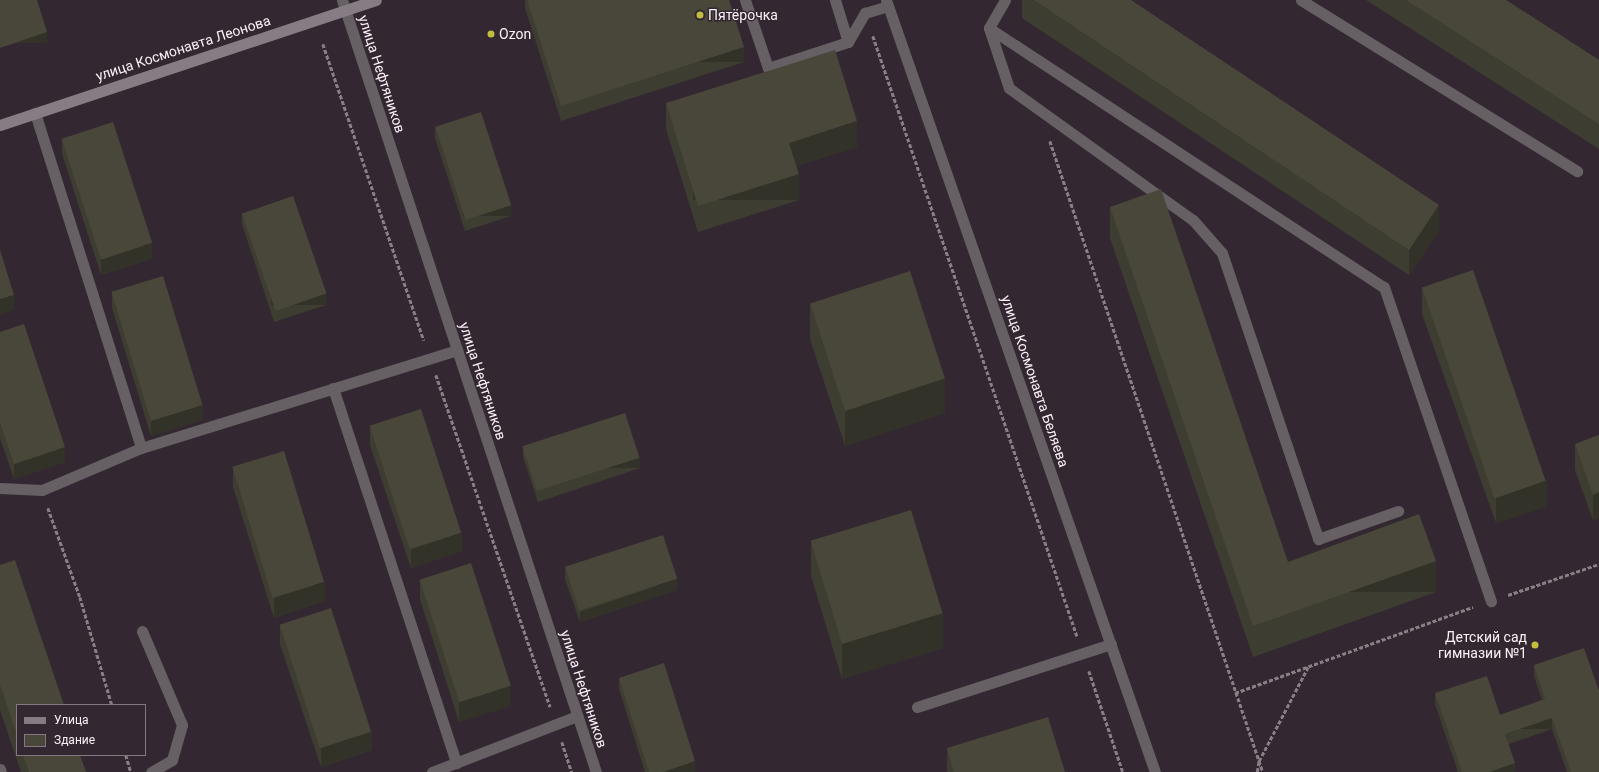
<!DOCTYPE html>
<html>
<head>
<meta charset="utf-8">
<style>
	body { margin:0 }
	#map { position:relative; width:1599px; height:772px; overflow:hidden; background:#332831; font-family:Roboto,sans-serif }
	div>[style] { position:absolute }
	.path>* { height:2.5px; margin-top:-1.25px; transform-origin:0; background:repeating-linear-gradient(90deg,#897f87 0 4px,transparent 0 6px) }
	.service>* { height:11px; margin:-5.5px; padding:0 5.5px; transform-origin:5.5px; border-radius:5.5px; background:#666064 }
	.minor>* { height:11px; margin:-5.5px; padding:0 5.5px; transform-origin:5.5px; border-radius:5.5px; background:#666064 }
	.tertiary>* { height:11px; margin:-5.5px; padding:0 5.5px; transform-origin:5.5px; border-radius:5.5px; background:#666064 }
	.secondary>* { height:11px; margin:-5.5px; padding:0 5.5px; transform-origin:5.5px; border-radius:5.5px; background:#867d84 }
	.wall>* { inset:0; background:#3e3d31 }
	.shaded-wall>* { inset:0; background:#323228; transform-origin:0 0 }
	.building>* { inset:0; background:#484739; transform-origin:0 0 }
	.dots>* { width:11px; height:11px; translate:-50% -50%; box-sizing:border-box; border:2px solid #332831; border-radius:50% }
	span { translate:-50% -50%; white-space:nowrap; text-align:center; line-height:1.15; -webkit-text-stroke:3px #332831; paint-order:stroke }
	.poi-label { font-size:14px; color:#faf1f7 }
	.left { translate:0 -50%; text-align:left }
	.right { translate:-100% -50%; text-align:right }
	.street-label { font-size:14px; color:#faf1f7 }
	.legend { position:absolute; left:16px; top:704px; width:130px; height:52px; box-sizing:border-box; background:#332831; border:1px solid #837880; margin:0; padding:5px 7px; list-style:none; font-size:12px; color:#faf1f7 }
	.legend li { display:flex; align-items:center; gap:8px; height:20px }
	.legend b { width:20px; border:1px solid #837880 }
</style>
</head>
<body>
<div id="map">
	<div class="path">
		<div style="left:873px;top:36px;width:634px;rotate:71.22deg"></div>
		<div style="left:323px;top:44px;width:313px;rotate:71.2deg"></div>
		<div style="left:1050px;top:141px;width:666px;rotate:71.35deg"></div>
		<div style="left:436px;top:375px;width:351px;rotate:71deg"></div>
		<div style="left:48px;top:508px;width:95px;rotate:70.2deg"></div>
		<div style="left:80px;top:597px;width:113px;rotate:73.5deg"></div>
		<div style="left:1508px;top:595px;width:96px;rotate:-18.8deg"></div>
		<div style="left:1089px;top:671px;width:107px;rotate:71.4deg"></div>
		<div style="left:1235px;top:693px;width:253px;rotate:-19.9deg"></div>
		<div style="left:562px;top:742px;width:32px;rotate:72deg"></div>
		<div style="left:126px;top:755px;width:18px;rotate:74deg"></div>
		<div style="left:1257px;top:772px;width:11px;rotate:-80deg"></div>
		<div style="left:1259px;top:761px;width:106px;rotate:-62.5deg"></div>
	</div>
	<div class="service">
		<div style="left:745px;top:0;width:72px;rotate:71.3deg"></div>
		<div style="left:768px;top:68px;width:84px;rotate:-18deg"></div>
		<div style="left:848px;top:42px;width:34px;rotate:-60deg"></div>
		<div style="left:865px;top:13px;width:24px;rotate:-17deg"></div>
		<div style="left:835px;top:0;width:44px;rotate:72.8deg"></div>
		<div style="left:1005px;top:0;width:32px;rotate:120deg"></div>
		<div style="left:989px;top:28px;width:63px;rotate:71.6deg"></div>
		<div style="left:1009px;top:88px;width:226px;rotate:35.7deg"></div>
		<div style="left:1193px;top:220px;width:44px;rotate:48.7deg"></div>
		<div style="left:1222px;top:253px;width:302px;rotate:71.4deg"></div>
		<div style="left:1318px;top:539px;width:85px;rotate:-19.3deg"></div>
		<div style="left:1301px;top:0;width:325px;rotate:31.8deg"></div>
		<div style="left:989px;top:28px;width:472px;rotate:33.3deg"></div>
		<div style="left:1384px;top:287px;width:332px;rotate:71.2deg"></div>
		<div style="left:35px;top:113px;width:351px;rotate:72.4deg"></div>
		<div style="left:333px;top:388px;width:395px;rotate:71.8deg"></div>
		<div style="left:0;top:488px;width:42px;rotate:2.7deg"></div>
		<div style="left:42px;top:490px;width:108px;rotate:-23deg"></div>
		<div style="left:141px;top:448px;width:331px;rotate:-17.2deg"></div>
		<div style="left:142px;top:631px;width:102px;rotate:66.9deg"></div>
		<div style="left:182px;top:725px;width:36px;rotate:106deg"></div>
		<div style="left:172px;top:760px;width:24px;rotate:150deg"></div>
		<div style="left:917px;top:707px;width:204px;rotate:-18deg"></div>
		<div style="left:0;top:769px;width:3px;rotate:72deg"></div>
		<div style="left:432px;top:772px;width:155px;rotate:-21.1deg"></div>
	</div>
	<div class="minor">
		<div style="left:342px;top:0;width:813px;rotate:71.79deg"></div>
	</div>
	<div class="tertiary">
		<div style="left:886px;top:0;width:818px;rotate:70.79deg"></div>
	</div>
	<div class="secondary">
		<div style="left:0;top:125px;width:396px;rotate:-18.4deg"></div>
	</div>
	<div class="wall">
		<div style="clip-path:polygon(525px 0,729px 0,744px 62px,561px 121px,525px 8px)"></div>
		<div style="clip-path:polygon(1022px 0,1131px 0,1439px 231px,1409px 275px,1022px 18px)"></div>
		<div style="clip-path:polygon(1366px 0,1506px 0,1599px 60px,1599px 149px)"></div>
		<div style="clip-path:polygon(666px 103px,857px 147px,796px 166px,799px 200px,698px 232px,666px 129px)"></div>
		<div style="clip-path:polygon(435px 127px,511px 216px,465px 231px,435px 138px)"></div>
		<div style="clip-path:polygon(62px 139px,152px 259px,101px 275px,62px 154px)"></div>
		<div style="clip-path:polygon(1110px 207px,1288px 562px,1436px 592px,1253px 657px,1110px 238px)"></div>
		<div style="clip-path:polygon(242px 213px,326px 305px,274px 322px,242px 224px)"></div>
		<div style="clip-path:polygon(1422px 288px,1547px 506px,1496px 523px,1422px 314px)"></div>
		<div style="clip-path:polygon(112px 293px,203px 420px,151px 436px,112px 308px)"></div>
		<div style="clip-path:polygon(810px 304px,945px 413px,845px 446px,810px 339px)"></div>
		<div style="clip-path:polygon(0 332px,65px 462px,14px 479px,0 438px)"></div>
		<div style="clip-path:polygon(370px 426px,462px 551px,411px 568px,370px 445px)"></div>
		<div style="clip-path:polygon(1599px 435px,1599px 518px,1593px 520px,1575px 470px,1575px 444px)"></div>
		<div style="clip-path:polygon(523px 447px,640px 468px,538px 502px,523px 457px)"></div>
		<div style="clip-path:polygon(233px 468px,325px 601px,274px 618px,233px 487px)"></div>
		<div style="clip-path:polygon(811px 541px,943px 648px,842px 679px,811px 576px)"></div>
		<div style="clip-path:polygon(0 565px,17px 705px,17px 755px,80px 755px,86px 772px,21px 772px,0 710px)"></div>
		<div style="clip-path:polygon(565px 568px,677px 590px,580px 622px,565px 579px)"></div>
		<div style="clip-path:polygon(420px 580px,510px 706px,459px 722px,420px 599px)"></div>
		<div style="clip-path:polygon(280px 625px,372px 750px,321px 767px,280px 644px)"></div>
		<div style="clip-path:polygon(1534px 665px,1599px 772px,1567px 772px,1552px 729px,1509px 744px,1515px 772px,1458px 772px,1435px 704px,1435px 693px,1500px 715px,1542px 700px,1534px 676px)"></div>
		<div style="clip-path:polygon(619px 678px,695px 772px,645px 772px,619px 689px)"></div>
		<div style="clip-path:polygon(947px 748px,1065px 772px,947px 772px)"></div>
	</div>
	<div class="shaded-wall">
		<div style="left:47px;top:32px;width:11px;height:50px;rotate:90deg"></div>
		<div style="left:744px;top:47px;width:15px;height:192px;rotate:90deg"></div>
		<div style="clip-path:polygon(857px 121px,857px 147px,789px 168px,789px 143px)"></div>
		<div style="left:799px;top:174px;width:26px;height:106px;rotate:90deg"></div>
		<div style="left:511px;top:205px;width:11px;height:48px;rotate:90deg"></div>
		<div style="clip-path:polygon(1439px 205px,1439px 231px,1409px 275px,1409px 250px)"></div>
		<div style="clip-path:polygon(152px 243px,152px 259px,101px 275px,101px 260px)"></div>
		<div style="left:326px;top:294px;width:11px;height:55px;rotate:90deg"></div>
		<div style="clip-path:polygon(14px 295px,14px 310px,0 315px,0 299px)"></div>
		<div style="clip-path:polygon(945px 378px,945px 413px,845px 446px,845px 411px)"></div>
		<div style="clip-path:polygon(203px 405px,203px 420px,151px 436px,151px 421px)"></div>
		<div style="clip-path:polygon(65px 447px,65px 462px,14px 479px,14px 464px)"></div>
		<div style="left:640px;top:458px;width:10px;height:108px;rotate:90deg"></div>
		<div style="clip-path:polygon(1547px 480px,1547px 506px,1496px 523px,1496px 498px)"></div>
		<div style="clip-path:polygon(1599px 492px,1599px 518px,1593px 520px,1593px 495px)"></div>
		<div style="clip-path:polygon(462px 532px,462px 551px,411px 568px,411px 549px)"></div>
		<div style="left:1436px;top:561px;width:31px;height:194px;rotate:90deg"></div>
		<div style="clip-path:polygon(677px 579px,677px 590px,580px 622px,580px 612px)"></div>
		<div style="clip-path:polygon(325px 582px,325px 601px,274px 618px,274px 598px)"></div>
		<div style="clip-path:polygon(943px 613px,943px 648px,842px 679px,842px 644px)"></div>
		<div style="clip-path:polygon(510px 686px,510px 706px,459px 722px,459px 702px)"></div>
		<div style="left:1552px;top:718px;width:11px;height:50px;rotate:90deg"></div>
		<div style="clip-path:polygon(372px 731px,372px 750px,321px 767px,321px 748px)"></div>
		<div style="clip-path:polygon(695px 761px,695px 772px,663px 772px)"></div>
		<div style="clip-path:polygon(1515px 763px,1515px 772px,1489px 772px)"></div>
	</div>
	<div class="building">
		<div style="clip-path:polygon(0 0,37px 0,47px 32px,0 48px)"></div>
		<div style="clip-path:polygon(527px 0,729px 0,744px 47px,561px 106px)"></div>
		<div style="clip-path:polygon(1034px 0,1131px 0,1439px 205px,1409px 250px)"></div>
		<div style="clip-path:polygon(1406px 0,1506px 0,1599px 60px,1599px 124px)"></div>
		<div style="clip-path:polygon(835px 50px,857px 121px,789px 143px,799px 174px,698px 206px,666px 103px)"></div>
		<div style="left:481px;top:112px;width:98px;height:48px;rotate:72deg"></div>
		<div style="left:113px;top:122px;width:127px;height:54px;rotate:72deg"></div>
		<div style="clip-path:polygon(1161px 189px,1288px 562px,1419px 514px,1436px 561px,1253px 626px,1110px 207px)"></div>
		<div style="left:293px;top:196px;width:103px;height:54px;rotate:71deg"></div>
		<div style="clip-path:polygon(0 250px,14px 295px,0 299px)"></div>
		<div style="left:1473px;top:270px;width:223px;height:54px;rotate:71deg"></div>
		<div style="left:910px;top:271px;width:113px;height:105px;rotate:72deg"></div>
		<div style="left:163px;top:276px;width:135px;height:54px;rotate:73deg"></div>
		<div style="clip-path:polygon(24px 324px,65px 447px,14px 464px,0 422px,0 332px)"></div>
		<div style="left:421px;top:409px;width:130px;height:54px;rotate:72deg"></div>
		<div style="left:625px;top:413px;width:47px;height:108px;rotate:72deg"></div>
		<div style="clip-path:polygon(1599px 435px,1599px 492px,1593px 495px,1575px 444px)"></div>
		<div style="left:284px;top:451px;width:137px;height:54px;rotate:73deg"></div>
		<div style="left:911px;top:510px;width:108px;height:105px;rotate:73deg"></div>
		<div style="left:663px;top:535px;width:46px;height:103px;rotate:72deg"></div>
		<div style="clip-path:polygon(15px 560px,64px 705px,17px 705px,17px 736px,0 684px,0 565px)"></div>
		<div style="left:471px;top:563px;width:129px;height:54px;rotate:72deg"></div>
		<div style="left:331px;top:608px;width:130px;height:54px;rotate:72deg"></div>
		<div style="clip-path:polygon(1584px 648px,1599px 691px,1599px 772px,1571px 772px,1552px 718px,1505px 734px,1515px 763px,1489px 772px,1462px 772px,1435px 693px,1487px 676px,1500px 715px,1545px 699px,1534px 665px)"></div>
		<div style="clip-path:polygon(664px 663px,695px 761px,663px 772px,649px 772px,619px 678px)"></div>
		<div style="clip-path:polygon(1048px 717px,1065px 772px,954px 772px,947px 748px)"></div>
		<div style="clip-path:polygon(23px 755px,80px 755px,86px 772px,29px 772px)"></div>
	</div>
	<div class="dots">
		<div style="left:700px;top:15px;background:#c2bd3f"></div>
		<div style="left:491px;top:34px;background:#c2bd3f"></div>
		<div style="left:1535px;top:645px;background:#c2bd3f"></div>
	</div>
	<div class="poi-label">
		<span class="left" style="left:708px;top:15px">Пятёрочка</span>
		<span class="left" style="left:499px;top:34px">Ozon</span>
		<span class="right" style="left:1527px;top:645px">Детский сад<br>гимназии №1</span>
	</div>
	<div class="street-label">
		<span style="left:183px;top:48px;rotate:-18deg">улица Космонавта Леонова</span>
		<span style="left:382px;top:74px;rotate:72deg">улица Нефтяников</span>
		<span style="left:483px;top:381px;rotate:72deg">улица Нефтяников</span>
		<span style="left:1035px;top:381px;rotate:71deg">улица Космонавта Беляева</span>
		<span style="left:584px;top:689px;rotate:72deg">улица Нефтяников</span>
	</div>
	<ul class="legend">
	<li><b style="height:5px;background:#867d84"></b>Улица</li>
	<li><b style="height:11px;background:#484739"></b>Здание</li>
	</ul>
</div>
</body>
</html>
